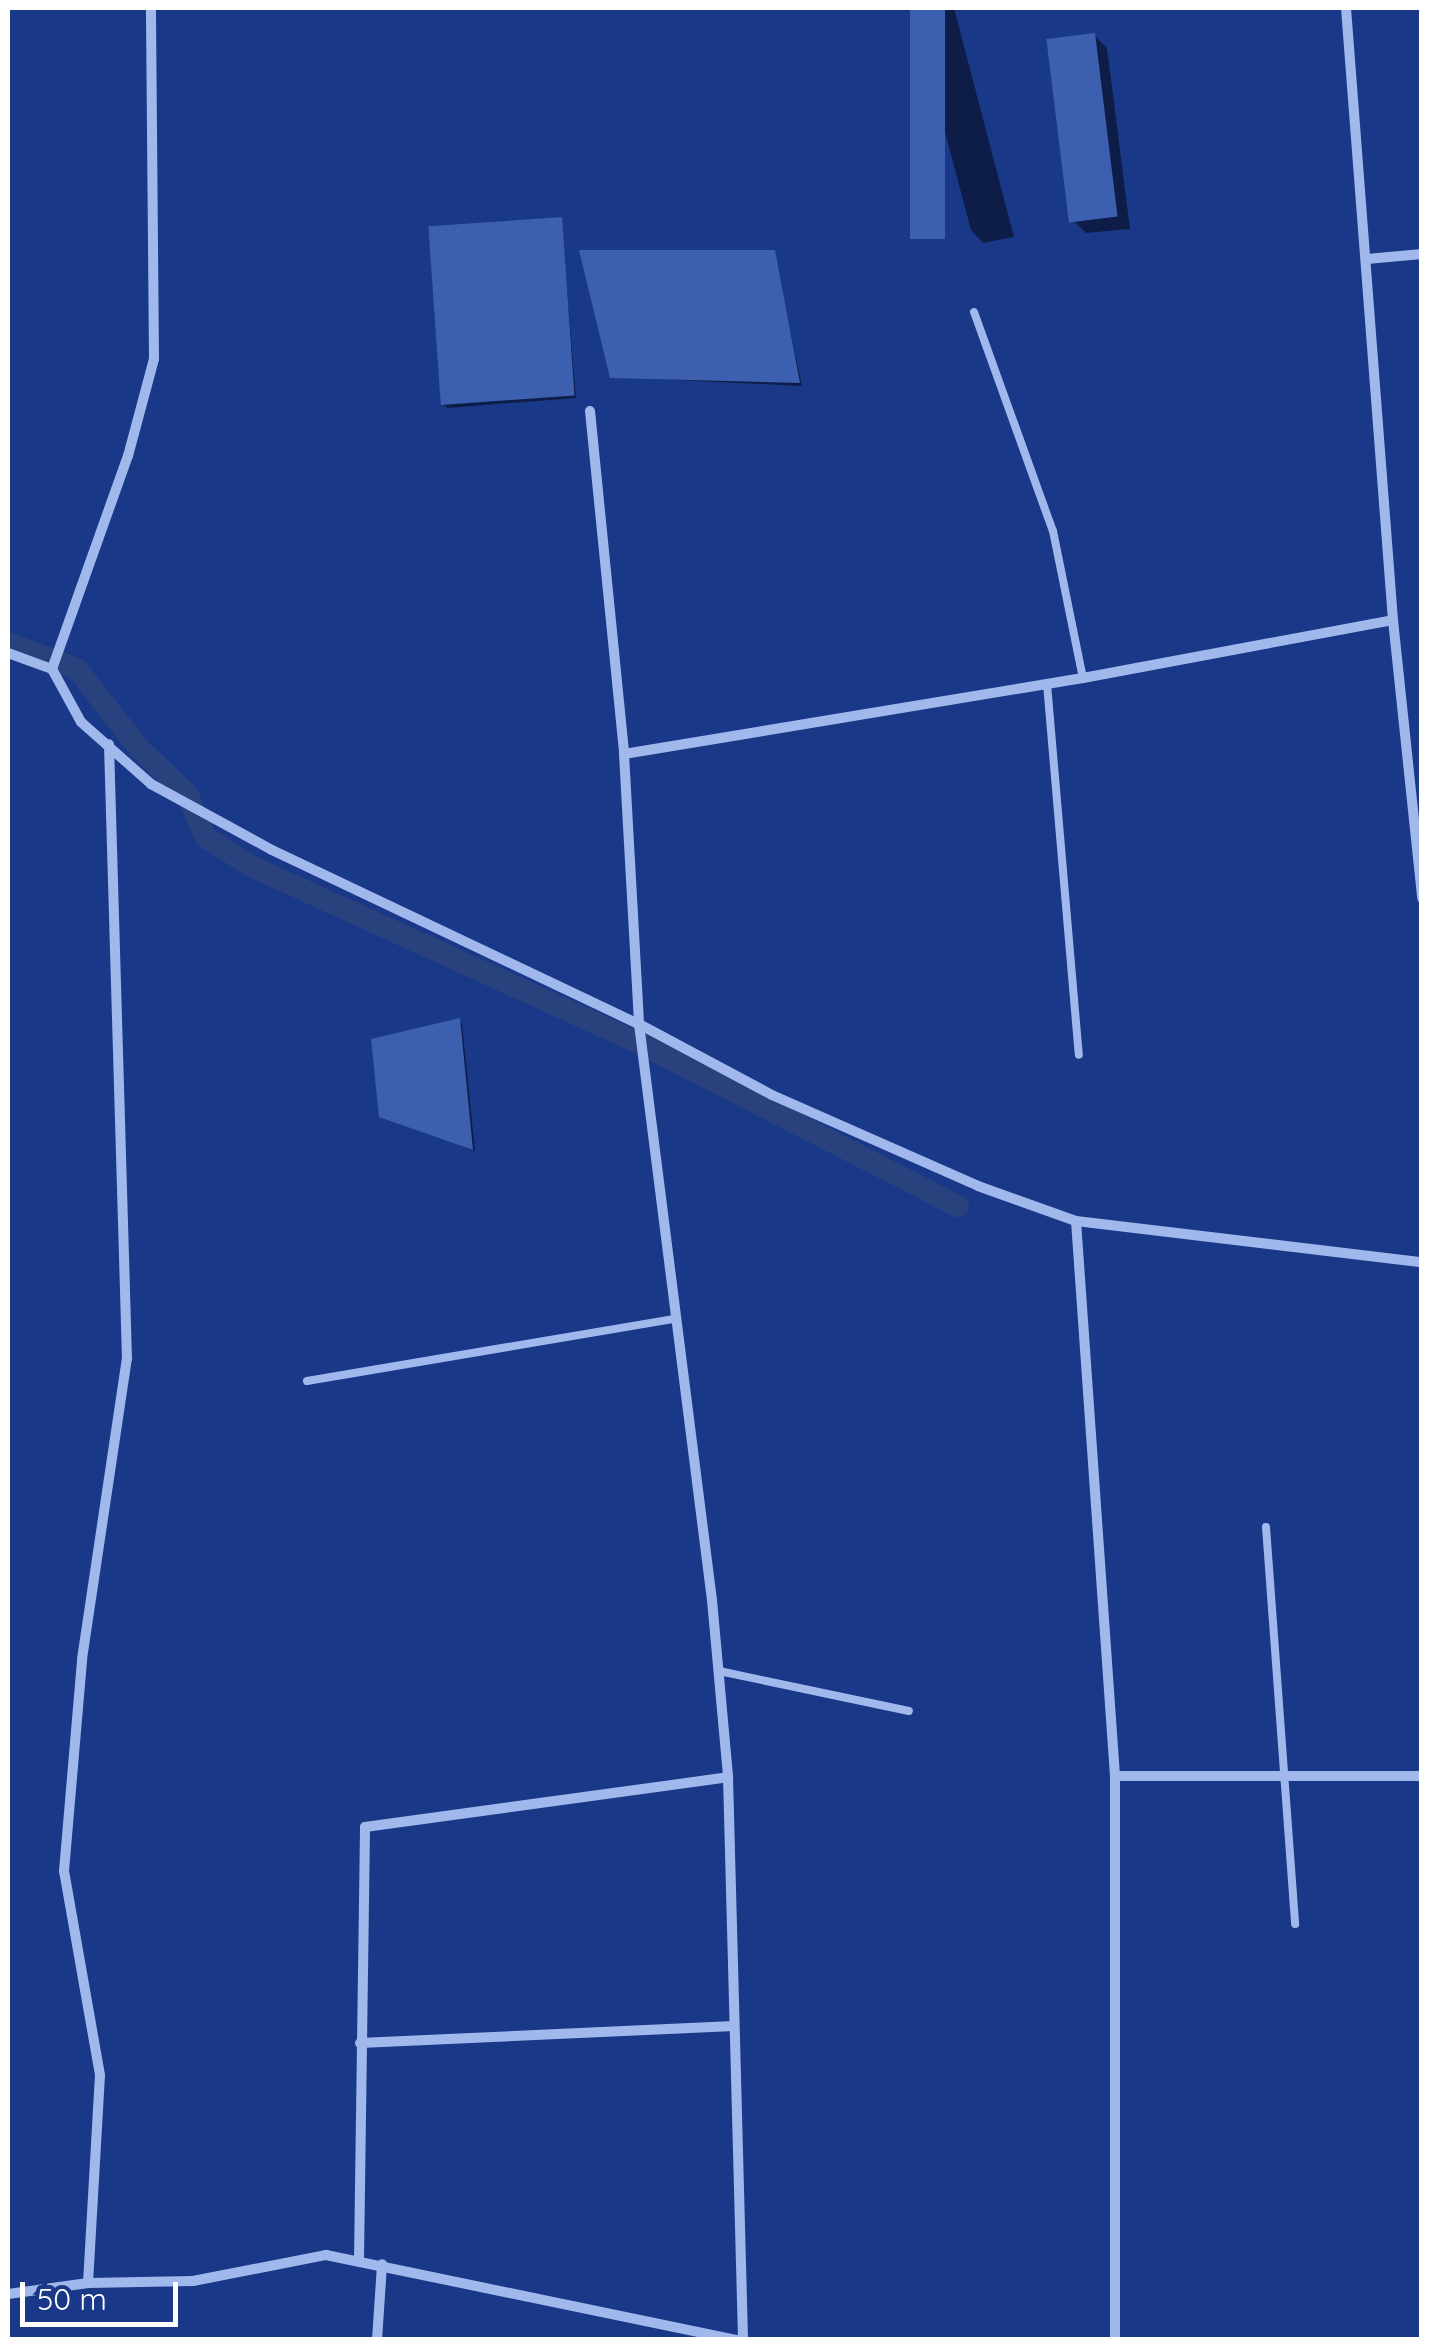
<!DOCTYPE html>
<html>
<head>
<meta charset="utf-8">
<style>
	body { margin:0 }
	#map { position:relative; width:1429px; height:2347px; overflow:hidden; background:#193888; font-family:Quicksand,sans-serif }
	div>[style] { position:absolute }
	.shadow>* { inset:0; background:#0007 }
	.canal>* { height:22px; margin:-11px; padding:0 11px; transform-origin:11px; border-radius:11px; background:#29417d }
	.building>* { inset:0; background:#3d5fb0; transform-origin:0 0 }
	.lane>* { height:8px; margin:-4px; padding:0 4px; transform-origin:4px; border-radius:4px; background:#a1b8ed }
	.street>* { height:10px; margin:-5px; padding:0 5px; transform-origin:5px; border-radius:5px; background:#a1b8ed }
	span { translate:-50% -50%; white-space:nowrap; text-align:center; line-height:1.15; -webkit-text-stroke:8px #193888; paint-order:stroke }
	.frame { position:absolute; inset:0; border:10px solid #fff; pointer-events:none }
	.scale { position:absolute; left:20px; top:2282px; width:158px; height:45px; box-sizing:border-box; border:5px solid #fff; border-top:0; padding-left:12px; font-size:30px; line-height:35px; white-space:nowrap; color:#fff; -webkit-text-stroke:8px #193888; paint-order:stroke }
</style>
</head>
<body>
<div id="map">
	<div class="shadow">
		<div style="clip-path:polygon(912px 8px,954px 8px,1014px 237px,983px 243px,971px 230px)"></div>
		<div style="clip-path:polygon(1094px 35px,1107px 48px,1130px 229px,1086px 233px,1074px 221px)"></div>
		<div style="clip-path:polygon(561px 220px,576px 398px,447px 408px,444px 405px)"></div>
		<div style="clip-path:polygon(774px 253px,802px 386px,613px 377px)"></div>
		<div style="clip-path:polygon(459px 1021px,462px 1024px,475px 1151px,381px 1116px)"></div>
	</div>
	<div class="canal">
		<div style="left:8px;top:643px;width:74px;rotate:20.6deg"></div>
		<div style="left:77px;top:669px;width:100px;rotate:51.9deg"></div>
		<div style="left:139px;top:748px;width:68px;rotate:43.8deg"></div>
		<div style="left:188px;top:795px;width:45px;rotate:68deg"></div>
		<div style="left:205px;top:837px;width:57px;rotate:32deg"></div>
		<div style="left:253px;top:867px;width:426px;rotate:24.5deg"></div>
		<div style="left:641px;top:1044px;width:356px;rotate:27.1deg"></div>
	</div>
	<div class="building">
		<div style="left:910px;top:8px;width:35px;height:231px"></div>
		<div style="left:1095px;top:33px;width:185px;height:49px;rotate:83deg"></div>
		<div style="left:562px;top:217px;width:179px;height:134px;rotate:86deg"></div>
		<div style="clip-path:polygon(579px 250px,775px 250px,800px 383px,610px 378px)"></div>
		<div style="clip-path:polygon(460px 1018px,473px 1150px,379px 1117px,371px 1039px)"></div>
	</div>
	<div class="lane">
		<div style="left:974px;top:312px;width:233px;rotate:70.2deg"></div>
		<div style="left:1053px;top:531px;width:150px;rotate:78.5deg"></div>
		<div style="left:1047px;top:684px;width:372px;rotate:85.1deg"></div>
		<div style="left:307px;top:1381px;width:371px;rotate:-9.6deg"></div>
		<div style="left:1266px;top:1527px;width:398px;rotate:85.8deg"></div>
		<div style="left:719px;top:1671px;width:194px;rotate:11.9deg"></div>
	</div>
	<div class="street">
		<div style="left:1346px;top:8px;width:614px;rotate:85.61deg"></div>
		<div style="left:1393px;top:620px;width:280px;rotate:84deg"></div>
		<div style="left:1367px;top:259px;width:55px;rotate:-5.2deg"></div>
		<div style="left:590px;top:411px;width:345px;rotate:84.3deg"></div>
		<div style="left:624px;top:754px;width:270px;rotate:86.8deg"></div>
		<div style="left:639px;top:1024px;width:581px;rotate:82.78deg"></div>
		<div style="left:712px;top:1600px;width:178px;rotate:84.8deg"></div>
		<div style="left:728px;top:1777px;width:563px;rotate:88.47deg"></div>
		<div style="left:8px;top:653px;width:47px;rotate:20deg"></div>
		<div style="left:52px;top:669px;width:60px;rotate:61.3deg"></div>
		<div style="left:81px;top:722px;width:94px;rotate:41.5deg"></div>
		<div style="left:151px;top:784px;width:138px;rotate:28.6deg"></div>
		<div style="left:272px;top:850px;width:406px;rotate:25.4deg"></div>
		<div style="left:639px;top:1024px;width:151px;rotate:28.1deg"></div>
		<div style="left:772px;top:1095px;width:225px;rotate:23.8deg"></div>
		<div style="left:978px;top:1186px;width:104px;rotate:19.7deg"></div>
		<div style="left:1076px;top:1221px;width:348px;rotate:6.8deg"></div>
		<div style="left:52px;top:669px;width:226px;rotate:-70.4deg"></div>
		<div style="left:128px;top:456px;width:100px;rotate:-75deg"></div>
		<div style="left:154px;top:359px;width:351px;rotate:-90.5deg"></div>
		<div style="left:624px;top:754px;width:465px;rotate:-9.4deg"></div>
		<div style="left:1083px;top:678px;width:315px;rotate:-10.6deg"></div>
		<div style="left:1076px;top:1221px;width:556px;rotate:85.98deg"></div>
		<div style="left:1115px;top:1776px;width:564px;rotate:90deg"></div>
		<div style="left:1115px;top:1776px;width:307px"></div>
		<div style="left:360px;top:2043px;width:374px;rotate:-2.6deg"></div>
		<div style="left:359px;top:2259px;width:432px;rotate:-89.2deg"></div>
		<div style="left:365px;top:1827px;width:366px;rotate:-7.8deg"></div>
		<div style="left:88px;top:2283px;width:208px;rotate:-86.7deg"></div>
		<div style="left:100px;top:2075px;width:207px;rotate:-100deg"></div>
		<div style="left:64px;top:1871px;width:213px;rotate:-85.1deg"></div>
		<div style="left:82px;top:1659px;width:303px;rotate:-81.5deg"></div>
		<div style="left:127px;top:1359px;width:615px;rotate:-91.68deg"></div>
		<div style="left:8px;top:2294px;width:81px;rotate:-7.8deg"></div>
		<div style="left:88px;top:2283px;width:105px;rotate:-1.1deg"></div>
		<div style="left:193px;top:2281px;width:136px;rotate:-11.1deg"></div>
		<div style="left:326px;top:2255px;width:420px;rotate:11.7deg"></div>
		<div style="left:377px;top:2340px;width:76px;rotate:-86.2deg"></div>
	</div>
	<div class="frame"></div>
	<div class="scale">50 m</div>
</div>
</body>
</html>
